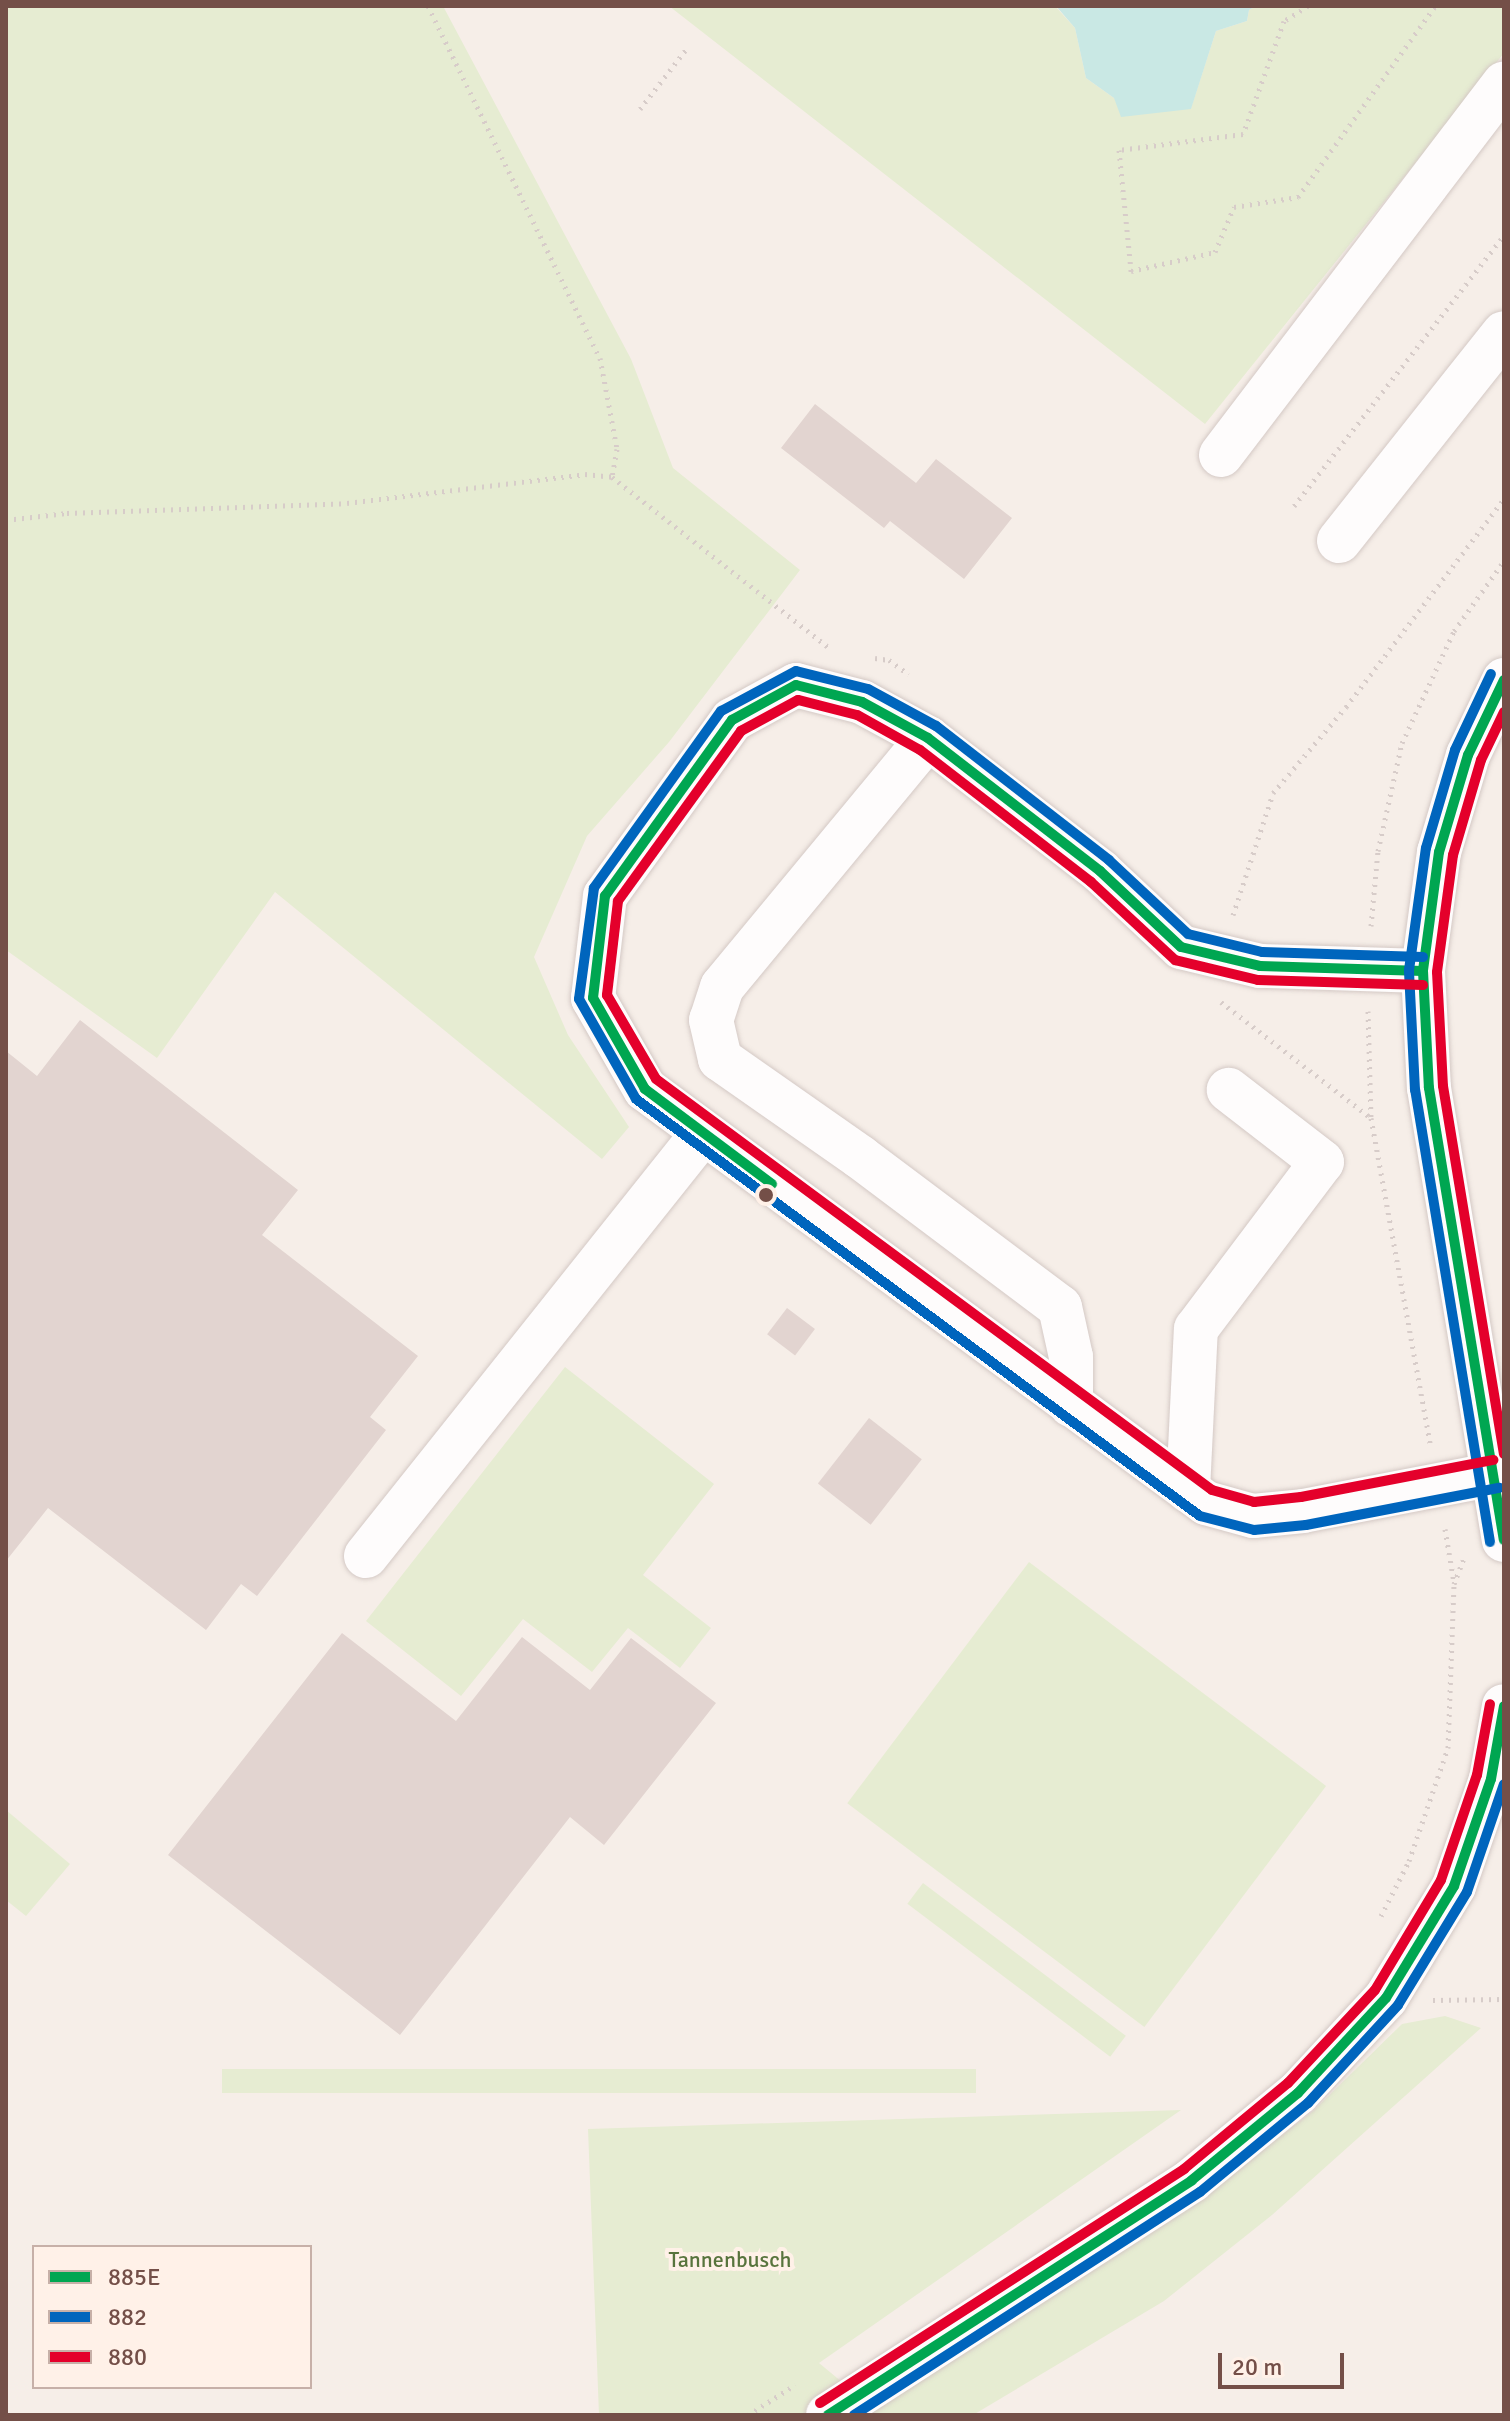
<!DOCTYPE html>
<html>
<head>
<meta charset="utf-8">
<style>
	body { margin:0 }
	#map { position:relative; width:1510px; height:2421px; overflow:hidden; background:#f6eee8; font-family:Signika,sans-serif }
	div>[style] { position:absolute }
	.green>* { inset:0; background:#e6ecd2; transform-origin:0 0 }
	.water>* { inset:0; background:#c9e8e4 }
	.building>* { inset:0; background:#e2d4d0; transform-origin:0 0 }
	.path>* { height:5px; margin-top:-2.5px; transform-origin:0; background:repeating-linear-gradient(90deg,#d7ccc9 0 2px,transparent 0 8px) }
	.roads { filter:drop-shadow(0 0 2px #d4c9c5) drop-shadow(0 0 2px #d4c9c5) }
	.minor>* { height:44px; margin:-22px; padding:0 22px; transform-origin:22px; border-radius:22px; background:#fefcfc }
	.bus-1>* { height:10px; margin:-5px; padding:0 5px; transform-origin:5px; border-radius:5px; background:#00a651 }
	.bus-2>* { height:10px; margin:-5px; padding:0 5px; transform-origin:5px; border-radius:5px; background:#0065bd }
	.bus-3>* { height:10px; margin:-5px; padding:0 5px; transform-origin:5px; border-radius:5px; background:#e4002b }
	.dots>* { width:22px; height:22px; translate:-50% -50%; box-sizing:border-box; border:4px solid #fff1e8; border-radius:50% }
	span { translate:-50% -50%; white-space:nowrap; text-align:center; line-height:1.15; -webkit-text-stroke:8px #fff1e8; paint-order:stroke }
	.park-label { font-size:22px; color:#58743d }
	.frame { position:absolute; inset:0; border:8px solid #744f48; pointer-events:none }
	.legend { position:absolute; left:32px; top:2245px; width:280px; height:144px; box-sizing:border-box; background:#fff1e8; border:2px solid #c7b0a8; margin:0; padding:10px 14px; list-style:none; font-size:24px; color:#744f48 }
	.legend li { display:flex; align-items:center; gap:16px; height:40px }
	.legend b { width:40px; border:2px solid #c7b0a8 }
	.scale { position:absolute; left:1218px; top:2353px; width:126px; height:36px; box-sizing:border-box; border:4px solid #744f48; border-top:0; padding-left:10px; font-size:24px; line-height:28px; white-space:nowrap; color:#744f48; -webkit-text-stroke:6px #fff1e8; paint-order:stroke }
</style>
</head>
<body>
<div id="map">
	<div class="green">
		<div style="clip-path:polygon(6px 6px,443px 6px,631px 359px,673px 468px,800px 570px,669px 742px,587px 836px,534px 957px,568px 1035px,629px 1127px,602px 1159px,275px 892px,157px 1058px,6px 950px)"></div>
		<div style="clip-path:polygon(669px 6px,1055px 6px,1075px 28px,1086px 78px,1114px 98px,1191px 108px,1216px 31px,1247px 21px,1249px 10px,1256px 6px,1504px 6px,1504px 53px,1205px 424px)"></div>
		<div style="clip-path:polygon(565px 1367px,714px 1484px,643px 1575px,711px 1628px,680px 1668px,628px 1628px,592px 1672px,523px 1619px,461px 1696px,366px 1621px)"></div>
		<div style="left:1029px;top:1562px;width:372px;height:302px;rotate:37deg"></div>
		<div style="clip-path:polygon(6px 1810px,70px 1864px,26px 1916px,6px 1900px)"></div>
		<div style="left:923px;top:1883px;width:254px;height:26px;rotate:37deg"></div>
		<div style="clip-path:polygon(1445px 2016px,1481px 2028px,1272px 2215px,1164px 2301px,973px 2415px,599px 2415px,588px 2129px,1181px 2110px,819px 2363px,871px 2406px,1200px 2198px,1312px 2112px,1402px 2024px)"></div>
		<div style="left:222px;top:2069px;width:754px;height:24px"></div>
	</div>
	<div class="water">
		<div style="clip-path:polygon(1056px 6px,1256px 6px,1249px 10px,1247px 21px,1216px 31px,1191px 109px,1121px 117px,1114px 98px,1086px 78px,1075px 28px)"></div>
	</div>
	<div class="building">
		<div style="clip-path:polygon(815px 404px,916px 483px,936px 459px,1012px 518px,964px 579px,890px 521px,884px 528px,781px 448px)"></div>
		<div style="clip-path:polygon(80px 1020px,298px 1190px,262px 1235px,418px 1356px,370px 1417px,386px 1430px,257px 1596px,241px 1584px,206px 1630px,48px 1508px,6px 1561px,6px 1051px,37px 1076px)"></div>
		<div style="left:787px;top:1308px;width:35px;height:33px;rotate:37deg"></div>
		<div style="left:869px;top:1418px;width:67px;height:83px;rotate:38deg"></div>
		<div style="clip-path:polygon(342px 1633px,456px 1721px,522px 1637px,590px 1690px,631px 1638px,716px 1703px,604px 1845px,570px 1817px,400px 2035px,168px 1855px)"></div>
	</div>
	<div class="path">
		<div style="left:428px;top:6px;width:392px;rotate:64deg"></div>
		<div style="left:600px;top:358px;width:93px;rotate:79.4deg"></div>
		<div style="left:617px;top:449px;width:28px;rotate:100deg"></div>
		<div style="left:1308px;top:6px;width:28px;rotate:148deg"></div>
		<div style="left:1284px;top:21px;width:120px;rotate:109.9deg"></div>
		<div style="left:1243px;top:134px;width:125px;rotate:172.6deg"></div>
		<div style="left:1119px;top:150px;width:122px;rotate:84.3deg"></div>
		<div style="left:1131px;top:271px;width:86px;rotate:-12.7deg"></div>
		<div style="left:1215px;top:252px;width:49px;rotate:-67.1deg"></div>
		<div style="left:1234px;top:207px;width:65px;rotate:-8.9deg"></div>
		<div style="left:1298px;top:197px;width:235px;rotate:-54.3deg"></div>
		<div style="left:640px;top:109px;width:78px;rotate:-52.3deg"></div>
		<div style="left:1294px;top:506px;width:343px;rotate:-52.2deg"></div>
		<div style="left:6px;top:520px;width:61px;rotate:-6.5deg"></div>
		<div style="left:67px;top:513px;width:280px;rotate:-2deg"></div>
		<div style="left:347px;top:503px;width:240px;rotate:-6.9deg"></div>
		<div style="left:585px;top:474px;width:27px;rotate:6deg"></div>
		<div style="left:612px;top:477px;width:275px;rotate:38.2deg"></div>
		<div style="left:875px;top:658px;width:14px;rotate:8deg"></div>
		<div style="left:889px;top:660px;width:24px;rotate:36deg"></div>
		<div style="left:1233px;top:915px;width:128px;rotate:-71.8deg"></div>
		<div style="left:1273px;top:793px;width:113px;rotate:-49.7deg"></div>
		<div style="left:1346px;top:707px;width:261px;rotate:-52.8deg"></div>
		<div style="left:1371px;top:926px;width:75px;rotate:-84.7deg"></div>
		<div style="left:1378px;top:851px;width:111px;rotate:-77.5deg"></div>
		<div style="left:1402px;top:743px;width:123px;rotate:-65.1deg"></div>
		<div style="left:1454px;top:631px;width:86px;rotate:-54.5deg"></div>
		<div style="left:1221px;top:1002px;width:190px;rotate:37.7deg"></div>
		<div style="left:1368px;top:1011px;width:107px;rotate:88.4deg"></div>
		<div style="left:1371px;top:1118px;width:331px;rotate:79.7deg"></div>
		<div style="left:1445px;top:1529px;width:54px;rotate:80.4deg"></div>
		<div style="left:1381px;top:1916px;width:62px;rotate:-63deg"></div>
		<div style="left:1409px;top:1861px;width:120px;rotate:-71deg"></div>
		<div style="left:1448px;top:1748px;width:164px;rotate:-87.9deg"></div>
		<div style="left:1454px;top:1584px;width:28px;rotate:-69deg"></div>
		<div style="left:1433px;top:2000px;width:71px;rotate:-0.8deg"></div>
		<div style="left:748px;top:2415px;width:56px;rotate:-32.6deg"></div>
	</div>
	<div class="roads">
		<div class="minor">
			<div style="left:1221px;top:455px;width:467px;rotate:-52.7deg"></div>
			<div style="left:1339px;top:541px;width:265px;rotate:-51.6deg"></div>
			<div style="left:1504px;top:680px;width:83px;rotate:115.6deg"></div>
			<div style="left:1468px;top:755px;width:101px;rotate:106.6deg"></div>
			<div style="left:1439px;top:852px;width:120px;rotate:97.7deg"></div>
			<div style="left:1423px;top:971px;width:117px;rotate:87.1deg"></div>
			<div style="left:1429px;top:1088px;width:458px;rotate:80.6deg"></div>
			<div style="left:928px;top:738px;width:323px;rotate:129.6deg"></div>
			<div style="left:722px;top:987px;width:35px;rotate:108deg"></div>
			<div style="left:711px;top:1020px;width:40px;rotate:77deg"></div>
			<div style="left:720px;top:1059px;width:171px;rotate:35deg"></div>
			<div style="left:860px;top:1157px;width:250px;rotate:36.9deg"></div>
			<div style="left:1060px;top:1307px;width:51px;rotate:77.6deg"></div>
			<div style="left:1071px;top:1357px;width:48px;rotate:90deg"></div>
			<div style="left:1423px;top:971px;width:163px;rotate:-178.2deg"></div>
			<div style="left:1260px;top:966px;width:81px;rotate:-166.5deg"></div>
			<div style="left:1181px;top:947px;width:111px;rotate:-136.8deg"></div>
			<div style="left:1100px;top:871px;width:217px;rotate:-142.3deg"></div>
			<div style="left:928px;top:738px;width:75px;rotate:-151.4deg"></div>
			<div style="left:862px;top:702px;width:68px;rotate:-165.6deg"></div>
			<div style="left:796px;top:685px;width:73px;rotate:151.3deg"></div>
			<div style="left:732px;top:720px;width:217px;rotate:125.8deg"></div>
			<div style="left:605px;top:896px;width:103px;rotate:96.7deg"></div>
			<div style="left:593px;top:998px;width:105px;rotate:60.3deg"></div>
			<div style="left:645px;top:1089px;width:697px;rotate:36.43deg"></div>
			<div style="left:1206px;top:1503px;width:49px;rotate:15.5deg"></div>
			<div style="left:1253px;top:1516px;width:50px;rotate:-5.7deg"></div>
			<div style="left:1303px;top:1511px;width:197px;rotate:-10.9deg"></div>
			<div style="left:1188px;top:1490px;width:161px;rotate:-87.2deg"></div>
			<div style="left:1196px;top:1329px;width:209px;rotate:-53deg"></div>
			<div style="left:1322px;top:1162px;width:118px;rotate:-142.3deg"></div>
			<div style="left:366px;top:1556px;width:541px;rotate:-51.46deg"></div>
			<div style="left:828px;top:2415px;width:433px;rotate:-32.8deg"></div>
			<div style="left:1192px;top:2180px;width:137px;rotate:-39.4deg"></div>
			<div style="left:1298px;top:2093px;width:129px;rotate:-47.2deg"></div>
			<div style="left:1386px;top:1998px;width:131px;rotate:-58.7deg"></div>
			<div style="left:1454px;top:1886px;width:113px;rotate:-70.9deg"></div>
			<div style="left:1491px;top:1779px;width:74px;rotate:-79.9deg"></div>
		</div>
	</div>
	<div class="bus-1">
		<div style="left:1504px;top:680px;width:83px;rotate:115.6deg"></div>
		<div style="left:1468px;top:755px;width:101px;rotate:106.6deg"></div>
		<div style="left:1439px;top:852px;width:120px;rotate:97.7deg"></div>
		<div style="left:1423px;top:971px;width:117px;rotate:87.1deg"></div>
		<div style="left:1429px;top:1088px;width:458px;rotate:80.6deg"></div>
		<div style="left:772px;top:1184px;width:159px;rotate:-143.2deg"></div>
		<div style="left:645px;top:1089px;width:105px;rotate:-119.7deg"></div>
		<div style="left:593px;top:998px;width:103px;rotate:-83.3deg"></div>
		<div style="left:605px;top:896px;width:217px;rotate:-54.2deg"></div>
		<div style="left:732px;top:720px;width:73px;rotate:-28.7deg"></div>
		<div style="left:796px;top:685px;width:68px;rotate:14.4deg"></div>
		<div style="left:862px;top:702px;width:75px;rotate:28.6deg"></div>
		<div style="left:928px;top:738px;width:217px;rotate:37.7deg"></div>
		<div style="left:1100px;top:871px;width:111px;rotate:43.2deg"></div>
		<div style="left:1181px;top:947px;width:81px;rotate:13.5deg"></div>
		<div style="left:1260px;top:966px;width:163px;rotate:1.8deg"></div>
		<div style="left:828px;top:2415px;width:433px;rotate:-32.8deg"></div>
		<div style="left:1192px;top:2180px;width:137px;rotate:-39.4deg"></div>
		<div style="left:1298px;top:2093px;width:129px;rotate:-47.2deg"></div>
		<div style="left:1386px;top:1998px;width:131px;rotate:-58.7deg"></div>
		<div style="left:1454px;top:1886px;width:113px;rotate:-70.9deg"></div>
		<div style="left:1491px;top:1779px;width:74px;rotate:-79.9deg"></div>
	</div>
	<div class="bus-2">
		<div style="left:1423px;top:957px;width:161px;rotate:-178.2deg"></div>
		<div style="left:1262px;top:952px;width:76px;rotate:-166.3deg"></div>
		<div style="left:1188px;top:934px;width:108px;rotate:-136.9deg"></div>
		<div style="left:1109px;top:860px;width:219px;rotate:-142.2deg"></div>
		<div style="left:936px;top:726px;width:77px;rotate:-151.4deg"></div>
		<div style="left:868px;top:689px;width:74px;rotate:-166deg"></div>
		<div style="left:796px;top:671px;width:85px;rotate:151.9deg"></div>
		<div style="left:721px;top:711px;width:218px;rotate:125.7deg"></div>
		<div style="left:594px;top:888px;width:112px;rotate:97.7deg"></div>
		<div style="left:579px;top:999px;width:115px;rotate:60.3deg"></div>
		<div style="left:636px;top:1099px;width:701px;rotate:36.48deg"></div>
		<div style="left:1200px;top:1516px;width:56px;rotate:14.5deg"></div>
		<div style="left:1254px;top:1530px;width:52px;rotate:-5.5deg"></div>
		<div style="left:1306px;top:1525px;width:197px;rotate:-10.9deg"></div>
		<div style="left:1490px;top:1542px;width:458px;rotate:-99.4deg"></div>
		<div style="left:1415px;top:1090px;width:120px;rotate:-92.9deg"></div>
		<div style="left:1409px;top:970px;width:123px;rotate:-82.1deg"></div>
		<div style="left:1426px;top:848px;width:102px;rotate:-73.5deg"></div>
		<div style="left:1455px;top:750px;width:84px;rotate:-64.7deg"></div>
		<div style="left:854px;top:2415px;width:412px;rotate:-32.8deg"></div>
		<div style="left:1200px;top:2192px;width:140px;rotate:-39.5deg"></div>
		<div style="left:1308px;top:2103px;width:133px;rotate:-47.4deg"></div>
		<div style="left:1398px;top:2005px;width:132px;rotate:-58.6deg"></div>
		<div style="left:1467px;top:1892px;width:114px;rotate:-71.1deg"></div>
	</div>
	<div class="bus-3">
		<div style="left:1504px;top:712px;width:53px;rotate:115.6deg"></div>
		<div style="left:1481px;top:760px;width:99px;rotate:106.4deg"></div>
		<div style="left:1453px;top:855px;width:118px;rotate:97.8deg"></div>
		<div style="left:1437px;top:972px;width:114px;rotate:87deg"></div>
		<div style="left:1443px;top:1086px;width:373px;rotate:80.6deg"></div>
		<div style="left:1423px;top:985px;width:165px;rotate:-178.3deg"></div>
		<div style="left:1258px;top:980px;width:85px;rotate:-166.5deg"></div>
		<div style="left:1175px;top:960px;width:115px;rotate:-137.1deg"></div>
		<div style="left:1091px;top:882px;width:216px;rotate:-142.3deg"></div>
		<div style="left:920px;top:750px;width:72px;rotate:-150.9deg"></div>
		<div style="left:857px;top:715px;width:61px;rotate:-165.7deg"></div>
		<div style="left:798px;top:700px;width:65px;rotate:151.5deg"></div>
		<div style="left:741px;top:731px;width:210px;rotate:125.9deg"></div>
		<div style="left:618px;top:901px;width:95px;rotate:96.7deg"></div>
		<div style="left:607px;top:995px;width:97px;rotate:59.7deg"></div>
		<div style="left:656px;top:1079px;width:691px;rotate:36.47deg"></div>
		<div style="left:1212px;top:1490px;width:44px;rotate:15.9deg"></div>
		<div style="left:1254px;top:1502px;width:47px;rotate:-6.1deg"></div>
		<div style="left:1301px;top:1497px;width:196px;rotate:-10.9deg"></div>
		<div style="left:820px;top:2403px;width:433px;rotate:-32.7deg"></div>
		<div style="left:1184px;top:2169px;width:135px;rotate:-39.6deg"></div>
		<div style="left:1288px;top:2083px;width:127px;rotate:-46.9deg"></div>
		<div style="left:1375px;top:1990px;width:128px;rotate:-59deg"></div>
		<div style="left:1441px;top:1880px;width:111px;rotate:-71.1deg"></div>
		<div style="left:1477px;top:1775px;width:72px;rotate:-79.6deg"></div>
	</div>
	<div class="dots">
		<div style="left:766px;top:1195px;background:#744f48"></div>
	</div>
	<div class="park-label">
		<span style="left:730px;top:2260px">Tannenbusch</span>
	</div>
	<div class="frame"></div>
	<ul class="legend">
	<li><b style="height:10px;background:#00a651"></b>885E</li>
	<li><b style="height:10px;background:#0065bd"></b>882</li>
	<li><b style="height:10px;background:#e4002b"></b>880</li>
	</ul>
	<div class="scale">20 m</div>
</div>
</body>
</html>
